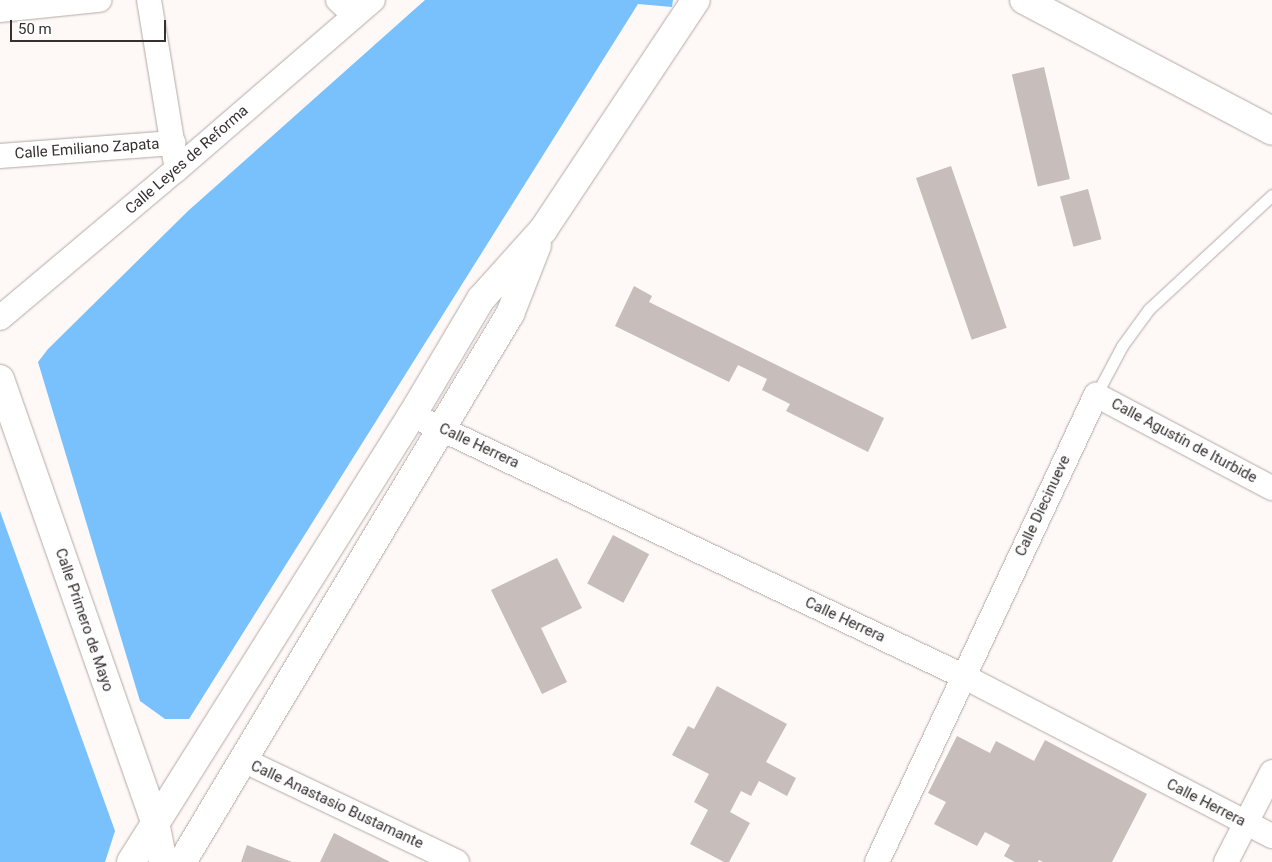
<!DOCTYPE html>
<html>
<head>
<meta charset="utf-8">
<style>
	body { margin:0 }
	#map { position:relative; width:1272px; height:862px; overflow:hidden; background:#fef8f6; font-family:Roboto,sans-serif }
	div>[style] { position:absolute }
	.water>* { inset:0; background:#78c1fc }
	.building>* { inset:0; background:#c7bdba; transform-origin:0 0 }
	.roads { filter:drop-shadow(0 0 1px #b3aaa6) drop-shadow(0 0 1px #b3aaa6) }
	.service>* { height:11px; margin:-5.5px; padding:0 5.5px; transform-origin:5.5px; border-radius:5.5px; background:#fff }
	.minor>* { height:24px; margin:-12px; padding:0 12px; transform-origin:12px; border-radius:12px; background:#fff }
	.tertiary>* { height:28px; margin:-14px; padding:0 14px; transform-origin:14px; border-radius:14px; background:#fff }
	.secondary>* { height:28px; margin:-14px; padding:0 14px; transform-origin:14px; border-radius:14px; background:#fff }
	span { translate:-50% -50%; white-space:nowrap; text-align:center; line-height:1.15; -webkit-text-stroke:4px #fff; paint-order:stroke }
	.street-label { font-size:15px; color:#353130 }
	.scale { position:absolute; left:10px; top:20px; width:156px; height:22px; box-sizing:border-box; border:2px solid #353130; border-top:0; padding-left:6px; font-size:15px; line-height:18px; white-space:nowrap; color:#353130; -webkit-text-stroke:4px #fff; paint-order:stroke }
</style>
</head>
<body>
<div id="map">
	<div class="water">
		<div style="clip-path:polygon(425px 0,673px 0,672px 7px,638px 4px,189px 719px,165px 719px,140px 701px,38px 362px,48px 349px,188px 211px)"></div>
		<div style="clip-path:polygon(0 511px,115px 831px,105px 862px,0 862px)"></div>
	</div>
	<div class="building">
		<div style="left:1044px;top:67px;width:115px;height:33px;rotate:77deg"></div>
		<div style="left:951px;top:166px;width:171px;height:37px;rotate:71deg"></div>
		<div style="left:1088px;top:189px;width:52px;height:29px;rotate:75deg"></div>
		<div style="clip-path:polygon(634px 286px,652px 296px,649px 302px,884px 418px,868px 452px,786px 411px,790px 404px,762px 390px,767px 379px,738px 365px,729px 382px,615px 326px)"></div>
		<div style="left:613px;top:535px;width:41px;height:55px;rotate:28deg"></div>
		<div style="clip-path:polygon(557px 558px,582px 608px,541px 628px,567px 682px,542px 694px,491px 590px)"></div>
		<div style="clip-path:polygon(717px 686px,787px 724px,766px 762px,796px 778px,787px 796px,759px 781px,751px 796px,741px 791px,730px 812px,750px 823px,729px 862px,724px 862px,690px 844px,708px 810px,694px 802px,709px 774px,672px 755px,688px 726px,694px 729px)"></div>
		<div style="clip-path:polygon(957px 736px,990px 753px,996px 741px,1034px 761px,1045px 740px,1147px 794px,1112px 862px,1043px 862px,1039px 860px,1038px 862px,1015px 862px,1004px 856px,1010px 845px,985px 832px,977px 846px,934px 824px,946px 802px,928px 793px)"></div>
		<div style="clip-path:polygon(334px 833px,390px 862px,320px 862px)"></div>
		<div style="clip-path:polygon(247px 845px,292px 862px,241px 862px)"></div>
	</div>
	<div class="roads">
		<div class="service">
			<div style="left:1096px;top:395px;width:55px;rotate:-62deg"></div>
			<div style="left:1122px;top:346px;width:46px;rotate:-53.9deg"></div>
			<div style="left:1149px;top:309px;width:168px;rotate:-42.8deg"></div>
		</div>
		<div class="minor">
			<div style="left:149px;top:0;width:161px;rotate:80.7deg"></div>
			<div style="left:338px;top:0;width:22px;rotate:43deg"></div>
			<div style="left:0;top:10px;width:100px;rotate:-5.8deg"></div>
			<div style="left:0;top:156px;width:174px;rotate:-4.3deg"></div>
			<div style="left:0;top:318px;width:230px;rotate:-40.1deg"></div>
			<div style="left:176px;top:170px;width:260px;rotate:-40.8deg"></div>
			<div style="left:412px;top:415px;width:610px;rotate:25.35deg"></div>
			<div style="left:963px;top:676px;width:348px;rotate:27.4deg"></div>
			<div style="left:243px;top:760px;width:237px;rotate:25.5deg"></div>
			<div style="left:877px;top:862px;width:516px;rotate:-64.88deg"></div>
			<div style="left:1096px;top:395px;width:199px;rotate:27.9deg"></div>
			<div style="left:1226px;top:862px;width:101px;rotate:-62.9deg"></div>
		</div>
		<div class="tertiary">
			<div style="left:1024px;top:0;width:280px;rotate:27.8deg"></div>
		</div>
		<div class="secondary">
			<div style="left:0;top:379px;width:469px;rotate:70.7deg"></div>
			<div style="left:155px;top:822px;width:41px;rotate:78.7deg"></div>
			<div style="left:131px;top:862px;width:528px;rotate:-57.85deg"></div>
			<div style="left:412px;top:415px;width:135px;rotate:-59.3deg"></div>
			<div style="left:481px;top:299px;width:93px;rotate:-48.1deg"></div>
			<div style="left:543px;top:230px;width:276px;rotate:-56.4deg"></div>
			<div style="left:182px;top:862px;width:639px;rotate:-59.1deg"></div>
			<div style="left:510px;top:314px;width:74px;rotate:-68.6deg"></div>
		</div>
	</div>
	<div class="street-label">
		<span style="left:87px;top:149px;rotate:-4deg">Calle Emiliano Zapata</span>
		<span style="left:187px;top:160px;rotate:-41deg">Calle Leyes de Reforma</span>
		<span style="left:1184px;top:441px;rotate:28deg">Calle Agustín de Iturbide</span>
		<span style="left:479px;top:446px;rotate:25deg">Calle Herrera</span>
		<span style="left:1043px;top:506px;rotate:-65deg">Calle Diecinueve</span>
		<span style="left:84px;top:620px;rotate:71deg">Calle Primero de Mayo</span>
		<span style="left:845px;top:620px;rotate:25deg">Calle Herrera</span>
		<span style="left:1206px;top:803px;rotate:27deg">Calle Herrera</span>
		<span style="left:337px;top:805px;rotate:25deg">Calle Anastasio Bustamante</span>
	</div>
	<div class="scale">50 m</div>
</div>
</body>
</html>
